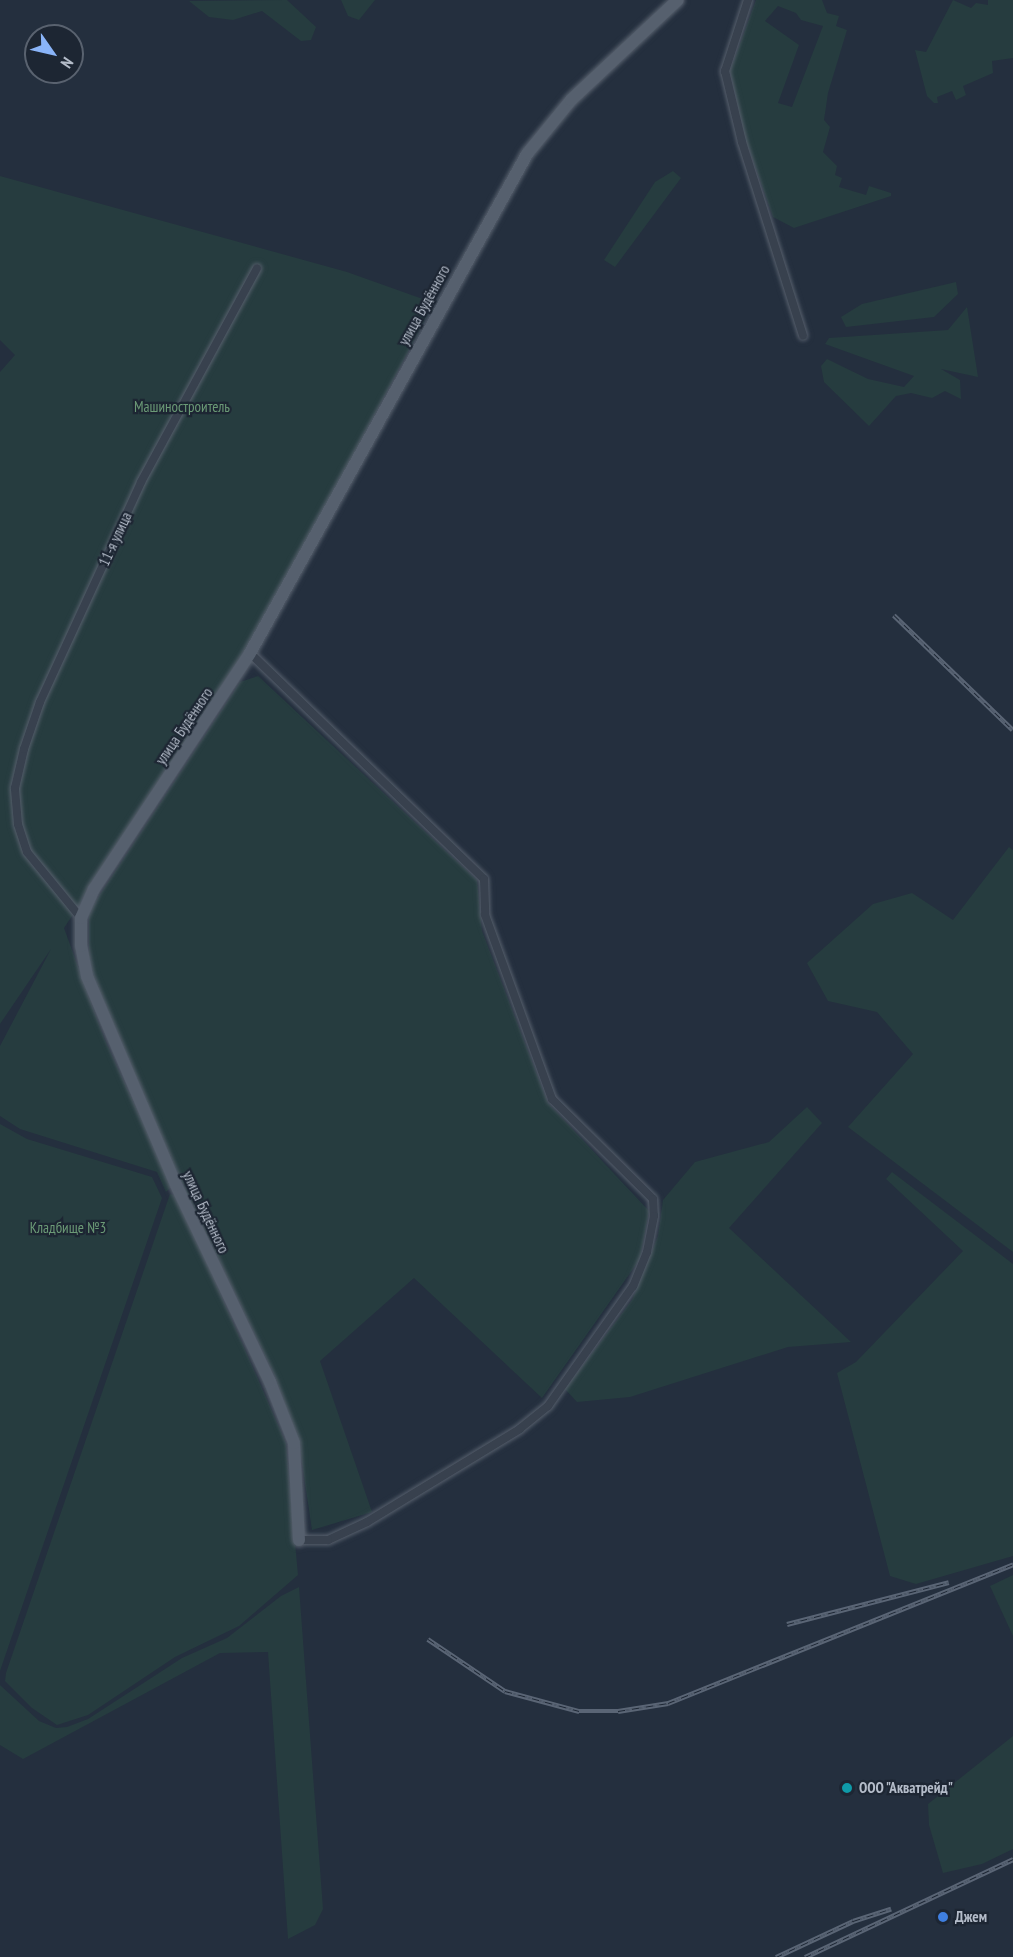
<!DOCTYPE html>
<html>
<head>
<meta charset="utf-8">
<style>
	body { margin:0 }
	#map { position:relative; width:1013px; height:1957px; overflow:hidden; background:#242f3e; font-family:"PT Sans Narrow",sans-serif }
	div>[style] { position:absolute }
	.green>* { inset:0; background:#263c3f }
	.roads { filter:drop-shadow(0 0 2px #565f6c) drop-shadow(0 0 2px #565f6c) }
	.street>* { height:8px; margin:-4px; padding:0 4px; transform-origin:4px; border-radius:4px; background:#38414e }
	.primary>* { height:12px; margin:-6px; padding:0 6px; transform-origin:6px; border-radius:6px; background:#56606e }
	.rail>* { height:4.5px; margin-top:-2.25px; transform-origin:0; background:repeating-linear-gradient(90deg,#1d2633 0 7px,#5a6575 0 14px); box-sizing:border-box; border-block:2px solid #5a6575 }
	.dots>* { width:16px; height:16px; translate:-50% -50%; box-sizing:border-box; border:3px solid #1d2633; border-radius:50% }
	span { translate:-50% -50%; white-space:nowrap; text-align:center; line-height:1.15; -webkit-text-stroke:4.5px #1d2633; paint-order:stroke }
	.street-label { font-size:15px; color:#b4bcc9 }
	.park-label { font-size:15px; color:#6b9a76 }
	.poi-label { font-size:15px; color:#b4bcc9; font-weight:700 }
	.left { translate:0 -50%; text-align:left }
	.north { position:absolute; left:24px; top:24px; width:60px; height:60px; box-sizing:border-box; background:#1d2633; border:2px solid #59626f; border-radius:50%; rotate:124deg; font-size:16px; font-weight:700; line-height:24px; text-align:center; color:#b4bcc9 }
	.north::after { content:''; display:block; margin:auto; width:21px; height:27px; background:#8ab4f8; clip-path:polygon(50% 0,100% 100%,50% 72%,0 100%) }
</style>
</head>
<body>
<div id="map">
	<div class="green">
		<div style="clip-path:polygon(287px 0,316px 27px,311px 40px,301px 41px,262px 11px,233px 20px,209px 17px,189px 1px)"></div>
		<div style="clip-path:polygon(341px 0,375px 0,359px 20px,348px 16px)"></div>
		<div style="clip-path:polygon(evenodd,756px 0,822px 0,827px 13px,839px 16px,836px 26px,847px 30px,828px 93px,824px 120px,830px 127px,823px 152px,837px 166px,835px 175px,842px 178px,839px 187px,866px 195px,869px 186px,891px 193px,891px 196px,794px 228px,773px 217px,745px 138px,730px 71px,756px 0,778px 6px,796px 13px,801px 20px,823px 26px,792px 107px,778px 103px,799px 45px,765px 21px,778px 6px)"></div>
		<div style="clip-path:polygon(953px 0,971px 8px,976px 3px,988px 5px,988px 0,1013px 0,1013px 58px,992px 61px,993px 73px,963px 86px,966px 95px,956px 100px,952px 91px,937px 97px,938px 103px,934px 103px,927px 96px,915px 50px,926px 52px)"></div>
		<div style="clip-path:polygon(673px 171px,681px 178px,615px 267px,604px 260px,655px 182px)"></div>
		<div style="clip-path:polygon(0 176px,347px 272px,434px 303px,250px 650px,64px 928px,104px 1038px,172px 1186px,166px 1192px,157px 1172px,20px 1129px,0 1116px,0 1046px,51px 949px,0 1024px,0 372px,15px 355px,0 340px)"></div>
		<div style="clip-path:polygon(956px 282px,958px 294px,934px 317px,846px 327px,841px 317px,862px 304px)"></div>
		<div style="clip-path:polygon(967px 307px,978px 377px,941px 369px,960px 380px,961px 399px,945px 391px,932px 398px,911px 393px,896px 396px,869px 426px,824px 382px,821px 366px,827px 359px,868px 379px,904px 387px,914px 376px,825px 344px,829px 338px,948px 330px)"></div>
		<div style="clip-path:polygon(258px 676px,477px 880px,482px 931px,548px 1103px,649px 1211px,640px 1259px,542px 1398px,414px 1278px,320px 1361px,372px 1512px,312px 1530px,299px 1443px,275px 1377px,176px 1171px,89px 966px,89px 911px,240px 682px)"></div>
		<div style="clip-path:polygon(1009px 847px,1013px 850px,1013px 1252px,848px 1127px,913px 1054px,877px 1012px,828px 1001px,807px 963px,873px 904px,912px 893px,953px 920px)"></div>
		<div style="clip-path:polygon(807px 1107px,822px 1123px,729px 1228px,851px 1342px,788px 1347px,630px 1397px,577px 1402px,565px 1389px,632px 1300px,658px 1236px,663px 1200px,695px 1162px,769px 1142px)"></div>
		<div style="clip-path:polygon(0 1124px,27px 1139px,152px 1177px,162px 1198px,0 1671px)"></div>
		<div style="clip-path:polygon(892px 1172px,1013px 1264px,1013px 1556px,916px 1584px,890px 1576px,837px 1373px,856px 1362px,963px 1251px,886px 1179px)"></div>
		<div style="clip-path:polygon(170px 1194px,176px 1196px,196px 1238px,286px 1443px,298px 1575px,239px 1626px,175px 1657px,88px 1715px,57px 1725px,32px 1708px,5px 1681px,6px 1673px)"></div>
		<div style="clip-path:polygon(1013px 1575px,1013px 1636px,990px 1586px)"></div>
		<div style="clip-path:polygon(299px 1587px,323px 1909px,315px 1925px,288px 1939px,268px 1652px,220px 1653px,23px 1759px,0 1745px,0 1685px,39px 1721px,56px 1728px,67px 1727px,88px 1719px,182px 1658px,227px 1638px,281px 1596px)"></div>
		<div style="clip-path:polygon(1013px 1736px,1013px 1849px,982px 1864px,943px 1873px,929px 1825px,928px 1804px)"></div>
	</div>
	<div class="roads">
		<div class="street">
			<div style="left:748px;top:0;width:75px;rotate:107.9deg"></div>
			<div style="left:725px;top:71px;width:73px;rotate:76.5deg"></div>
			<div style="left:742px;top:142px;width:203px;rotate:72.5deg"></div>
			<div style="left:250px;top:653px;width:325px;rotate:44deg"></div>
			<div style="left:484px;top:879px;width:36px;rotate:88deg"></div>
			<div style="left:485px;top:915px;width:196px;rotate:70deg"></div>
			<div style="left:552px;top:1099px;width:142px;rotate:44.7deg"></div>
			<div style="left:653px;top:1199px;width:17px;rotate:87deg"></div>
			<div style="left:654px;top:1216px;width:37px;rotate:101deg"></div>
			<div style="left:647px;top:1252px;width:37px;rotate:112deg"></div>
			<div style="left:633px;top:1286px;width:147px;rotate:125.3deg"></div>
			<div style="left:548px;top:1406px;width:36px;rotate:141deg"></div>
			<div style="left:520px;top:1429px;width:179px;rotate:148.7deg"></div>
			<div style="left:367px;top:1522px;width:43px;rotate:155.2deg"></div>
			<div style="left:328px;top:1540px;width:29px;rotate:180deg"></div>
			<div style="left:81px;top:918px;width:85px;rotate:-129.3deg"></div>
			<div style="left:27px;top:852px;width:29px;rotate:-108deg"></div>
			<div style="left:18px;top:824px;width:36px;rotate:-95deg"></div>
			<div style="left:15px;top:788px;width:40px;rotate:-77deg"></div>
			<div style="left:24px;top:749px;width:50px;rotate:-71.2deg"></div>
			<div style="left:40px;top:702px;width:242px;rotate:-65.3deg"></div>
			<div style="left:141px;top:482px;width:243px;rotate:-61.5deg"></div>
		</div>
		<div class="primary">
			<div style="left:299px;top:1540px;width:97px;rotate:-93deg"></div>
			<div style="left:294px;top:1443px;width:66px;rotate:-111.5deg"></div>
			<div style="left:270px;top:1382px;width:218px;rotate:-115.5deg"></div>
			<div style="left:176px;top:1185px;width:227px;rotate:-113.1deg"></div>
			<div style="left:87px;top:976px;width:31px;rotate:-101deg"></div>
			<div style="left:81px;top:946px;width:28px;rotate:-90deg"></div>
			<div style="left:81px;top:918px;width:32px;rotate:-66deg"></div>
			<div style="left:94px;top:889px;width:283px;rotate:-56.5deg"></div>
			<div style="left:250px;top:653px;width:571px;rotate:-60.96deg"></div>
			<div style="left:527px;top:154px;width:70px;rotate:-50.8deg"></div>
			<div style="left:571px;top:100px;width:146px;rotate:-43.1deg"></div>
		</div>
	</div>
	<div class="rail">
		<div style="left:894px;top:615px;width:165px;rotate:44deg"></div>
		<div style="left:787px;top:1624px;width:167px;rotate:-14.5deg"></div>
		<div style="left:428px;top:1639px;width:93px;rotate:34deg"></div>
		<div style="left:505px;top:1691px;width:77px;rotate:15.1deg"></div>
		<div style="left:579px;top:1711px;width:39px"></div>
		<div style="left:618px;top:1711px;width:51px;rotate:-9.1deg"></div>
		<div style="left:668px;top:1703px;width:372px;rotate:-21.9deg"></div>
		<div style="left:776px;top:1957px;width:85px;rotate:-25.1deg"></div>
		<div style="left:853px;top:1921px;width:40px;rotate:-18deg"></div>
		<div style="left:805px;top:1957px;width:230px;rotate:-25.2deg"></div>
	</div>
	<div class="dots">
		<div style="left:847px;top:1788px;background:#0f9aa8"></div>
		<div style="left:943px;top:1917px;background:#3f7fe0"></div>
	</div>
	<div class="street-label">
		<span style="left:424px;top:305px;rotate:-61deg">улица Будённого</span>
		<span style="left:115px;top:539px;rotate:-65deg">11-я улица</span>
		<span style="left:184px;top:726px;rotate:-56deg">улица Будённого</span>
		<span style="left:206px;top:1212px;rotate:65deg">улица Будённого</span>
	</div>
	<div class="park-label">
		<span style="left:182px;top:407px">Машиностроитель</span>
		<span style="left:68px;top:1228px">Кладбище №3</span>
	</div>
	<div class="poi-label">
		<span class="left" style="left:859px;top:1788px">ООО "Акватрейд"</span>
		<span class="left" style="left:955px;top:1917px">Джем</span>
	</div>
	<div class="north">N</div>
</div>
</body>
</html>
